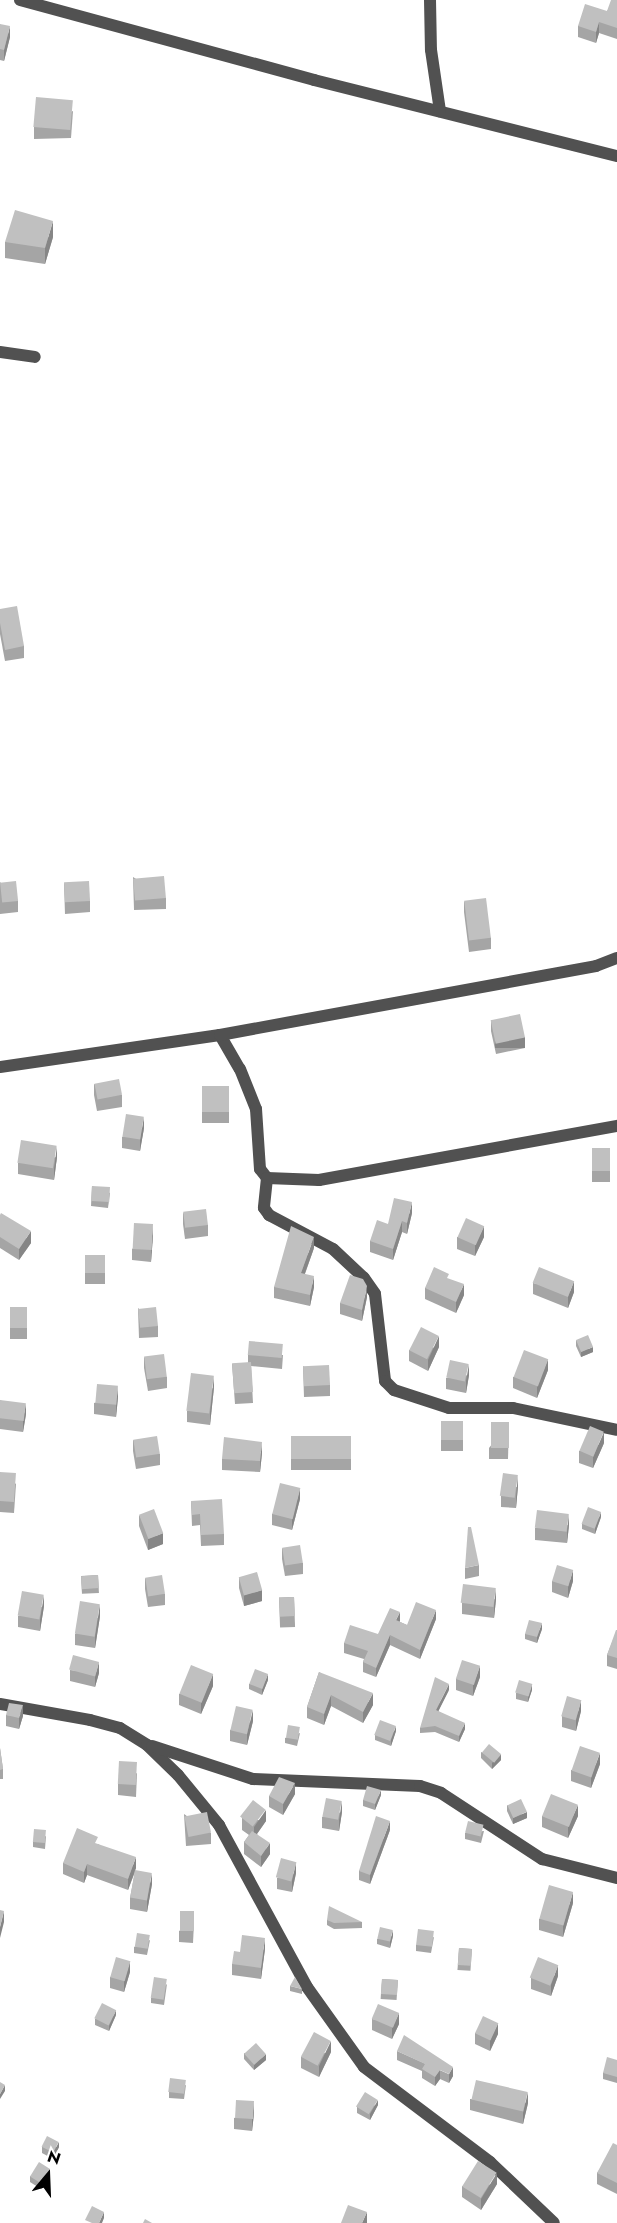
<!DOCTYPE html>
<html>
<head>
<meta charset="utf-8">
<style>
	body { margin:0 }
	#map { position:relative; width:617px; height:2223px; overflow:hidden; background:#fff; font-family:Jost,sans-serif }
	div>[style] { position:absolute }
	.street>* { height:12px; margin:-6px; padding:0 6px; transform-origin:6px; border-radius:6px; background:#515151 }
	.wall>* { inset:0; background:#a5a5a5; transform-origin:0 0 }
	.shaded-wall>* { inset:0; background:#868686; transform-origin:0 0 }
	.building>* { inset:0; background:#c0c0c0; transform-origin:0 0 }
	span { translate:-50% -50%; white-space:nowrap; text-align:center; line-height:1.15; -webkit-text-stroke:4.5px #fff; paint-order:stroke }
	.north { position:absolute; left:18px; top:2145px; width:60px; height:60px; -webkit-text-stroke:4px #fff; paint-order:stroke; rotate:19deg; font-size:16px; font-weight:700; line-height:24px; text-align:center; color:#000 }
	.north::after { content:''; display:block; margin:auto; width:21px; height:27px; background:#000; clip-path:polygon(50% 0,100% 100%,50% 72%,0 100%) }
</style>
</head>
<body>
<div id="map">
	<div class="street">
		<div style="left:20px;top:0;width:305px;rotate:15.2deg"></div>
		<div style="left:314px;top:80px;width:312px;rotate:14.1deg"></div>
		<div style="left:430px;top:0;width:50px;rotate:88.9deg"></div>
		<div style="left:431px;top:50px;width:62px;rotate:81.6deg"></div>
		<div style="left:0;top:352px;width:35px;rotate:8deg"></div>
		<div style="left:220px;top:1035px;width:39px;rotate:60deg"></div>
		<div style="left:240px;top:1069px;width:43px;rotate:68.2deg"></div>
		<div style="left:256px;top:1109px;width:60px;rotate:86.2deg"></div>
		<div style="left:260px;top:1169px;width:11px;rotate:52deg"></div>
		<div style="left:267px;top:1178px;width:52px;rotate:2.2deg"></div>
		<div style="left:319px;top:1180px;width:303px;rotate:-10.3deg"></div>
		<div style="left:0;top:1067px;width:222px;rotate:-8.3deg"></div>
		<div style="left:220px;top:1035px;width:382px;rotate:-10.4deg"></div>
		<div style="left:596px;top:966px;width:22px;rotate:-21deg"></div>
		<div style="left:267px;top:1178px;width:30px;rotate:96deg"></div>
		<div style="left:264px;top:1208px;width:9px;rotate:54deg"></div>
		<div style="left:269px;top:1215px;width:72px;rotate:28deg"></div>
		<div style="left:333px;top:1249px;width:42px;rotate:43.1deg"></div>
		<div style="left:364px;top:1278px;width:19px;rotate:55deg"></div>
		<div style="left:375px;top:1294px;width:88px;rotate:83.4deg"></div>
		<div style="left:385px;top:1381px;width:13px;rotate:45deg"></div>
		<div style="left:394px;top:1390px;width:58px;rotate:18.1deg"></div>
		<div style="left:449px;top:1408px;width:64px"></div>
		<div style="left:513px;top:1408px;width:106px;rotate:11.9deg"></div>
		<div style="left:0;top:1704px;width:91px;rotate:10.1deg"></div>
		<div style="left:90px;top:1720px;width:31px;rotate:15deg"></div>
		<div style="left:120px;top:1728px;width:32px;rotate:32deg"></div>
		<div style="left:147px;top:1745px;width:43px;rotate:44.1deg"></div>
		<div style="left:178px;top:1775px;width:65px;rotate:50.6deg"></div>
		<div style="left:219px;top:1825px;width:184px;rotate:61.5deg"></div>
		<div style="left:307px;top:1987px;width:98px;rotate:54.5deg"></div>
		<div style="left:364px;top:2067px;width:158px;rotate:37deg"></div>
		<div style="left:490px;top:2162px;width:88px;rotate:43.6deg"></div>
		<div style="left:152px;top:1746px;width:106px;rotate:18.1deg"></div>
		<div style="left:253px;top:1779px;width:167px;rotate:2.4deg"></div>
		<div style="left:420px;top:1786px;width:22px;rotate:18deg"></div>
		<div style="left:441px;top:1793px;width:121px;rotate:33.2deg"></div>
		<div style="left:542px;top:1859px;width:77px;rotate:14.2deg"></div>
	</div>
	<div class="wall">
		<div style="clip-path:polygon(617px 0,617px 39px,599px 33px,596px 43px,578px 37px,578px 26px,607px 11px)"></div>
		<div style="clip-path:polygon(0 24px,10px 37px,4px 61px,0 60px)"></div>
		<div style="clip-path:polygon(73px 111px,71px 138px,34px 139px,34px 127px)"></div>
		<div style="clip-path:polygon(53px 237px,45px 264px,5px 258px,5px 242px)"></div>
		<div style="clip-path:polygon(0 609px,24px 646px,24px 658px,5px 661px,0 634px)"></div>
		<div style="clip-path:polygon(133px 877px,166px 898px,166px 909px,134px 910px)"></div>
		<div style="clip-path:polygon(0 882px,18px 901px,18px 912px,0 914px)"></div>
		<div style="clip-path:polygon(64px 883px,90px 901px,90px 912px,65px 914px)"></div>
		<div style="clip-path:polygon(464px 901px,491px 938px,491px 949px,469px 952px,464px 912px)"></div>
		<div style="clip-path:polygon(491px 1020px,525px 1048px,496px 1054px,491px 1031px)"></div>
		<div style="clip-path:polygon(94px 1084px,122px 1095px,122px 1107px,97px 1111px,94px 1095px)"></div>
		<div style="left:202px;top:1086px;width:27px;height:37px"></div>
		<div style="clip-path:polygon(144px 1128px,140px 1151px,122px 1148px,122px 1137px)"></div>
		<div style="left:592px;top:1148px;width:18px;height:34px"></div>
		<div style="clip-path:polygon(57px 1157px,54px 1180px,18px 1174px,18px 1163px)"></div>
		<div style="clip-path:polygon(92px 1186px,110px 1193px,108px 1208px,91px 1206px)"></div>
		<div style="clip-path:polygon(183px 1213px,208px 1225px,208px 1236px,185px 1239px,183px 1224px)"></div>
		<div style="clip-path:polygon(412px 1213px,407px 1234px,402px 1232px,393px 1260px,370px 1252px,370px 1241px,388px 1224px)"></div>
		<div style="clip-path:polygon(0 1215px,31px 1243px,19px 1260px,0 1248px)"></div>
		<div style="clip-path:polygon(153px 1235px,151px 1262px,132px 1260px,132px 1249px)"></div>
		<div style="clip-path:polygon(457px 1237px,484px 1237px,475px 1256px,457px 1249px)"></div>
		<div style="clip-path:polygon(314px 1248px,305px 1274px,314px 1287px,310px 1306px,274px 1298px,274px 1287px)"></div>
		<div style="left:85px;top:1255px;width:20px;height:29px"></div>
		<div style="clip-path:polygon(449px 1279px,464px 1295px,456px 1313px,425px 1299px,425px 1288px)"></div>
		<div style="clip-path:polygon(533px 1283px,574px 1292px,568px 1308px,533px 1294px)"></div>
		<div style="clip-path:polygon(367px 1297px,362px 1321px,340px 1314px,340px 1303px)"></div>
		<div style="left:10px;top:1307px;width:17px;height:32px"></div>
		<div style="clip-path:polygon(138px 1308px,158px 1326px,158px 1337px,139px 1338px)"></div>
		<div style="clip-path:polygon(576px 1340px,593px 1352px,581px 1357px,576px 1346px)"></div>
		<div style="clip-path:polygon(439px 1347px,428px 1371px,409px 1361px,409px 1350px)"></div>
		<div style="clip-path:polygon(248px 1355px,283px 1355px,282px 1369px,251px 1366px,253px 1403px,235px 1404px,232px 1364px,248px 1363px)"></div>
		<div style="clip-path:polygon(144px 1357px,167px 1377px,167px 1388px,148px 1391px,144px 1368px)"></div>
		<div style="clip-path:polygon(303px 1366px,330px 1385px,330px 1396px,304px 1397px)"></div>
		<div style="clip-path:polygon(548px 1370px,537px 1398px,513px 1388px,513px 1377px)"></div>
		<div style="clip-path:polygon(469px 1375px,466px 1393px,446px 1389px,446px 1378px)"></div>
		<div style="clip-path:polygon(214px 1387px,210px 1425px,187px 1422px,187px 1411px)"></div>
		<div style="clip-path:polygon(118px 1397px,116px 1417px,94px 1414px,94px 1403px)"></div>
		<div style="clip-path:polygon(0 1400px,26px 1414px,23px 1432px,0 1429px)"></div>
		<div style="left:441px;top:1421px;width:22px;height:30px"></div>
		<div style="clip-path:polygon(509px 1422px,508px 1459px,489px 1459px,489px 1448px)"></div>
		<div style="left:351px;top:1436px;width:34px;height:60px;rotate:90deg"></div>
		<div style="clip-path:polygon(133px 1440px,160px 1454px,160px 1465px,136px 1469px,133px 1451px)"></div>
		<div style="clip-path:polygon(604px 1443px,593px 1468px,579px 1463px,579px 1451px)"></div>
		<div style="clip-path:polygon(262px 1453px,260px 1472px,222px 1470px,222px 1459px)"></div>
		<div style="clip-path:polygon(0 1472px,16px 1484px,14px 1513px,0 1512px)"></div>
		<div style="clip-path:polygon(518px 1486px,516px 1508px,501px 1507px,501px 1496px)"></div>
		<div style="clip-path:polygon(300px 1499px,292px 1530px,272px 1525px,272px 1514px)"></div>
		<div style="clip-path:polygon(191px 1501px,224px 1534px,224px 1545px,201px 1546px,200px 1525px,192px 1526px)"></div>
		<div style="clip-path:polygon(139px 1515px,163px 1544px,148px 1550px,139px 1526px)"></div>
		<div style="clip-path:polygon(601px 1517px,595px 1534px,582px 1529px,582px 1524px)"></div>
		<div style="clip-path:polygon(569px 1525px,567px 1543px,535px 1540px,535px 1528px)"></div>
		<div style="clip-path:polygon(282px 1548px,303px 1563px,303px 1574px,285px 1576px,282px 1559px)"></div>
		<div style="clip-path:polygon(479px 1565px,479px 1576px,465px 1579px,465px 1568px)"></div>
		<div style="left:98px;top:1575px;width:18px;height:17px;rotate:87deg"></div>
		<div style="clip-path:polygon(239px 1577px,262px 1601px,244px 1606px,239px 1588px)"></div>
		<div style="clip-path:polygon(145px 1578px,165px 1594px,165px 1605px,148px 1607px,145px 1589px)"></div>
		<div style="clip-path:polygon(552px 1581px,573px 1581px,568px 1598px,552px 1592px)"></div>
		<div style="left:294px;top:1597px;width:30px;height:15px;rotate:88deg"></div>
		<div style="clip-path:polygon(496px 1599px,494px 1618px,462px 1614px,462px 1603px)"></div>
		<div style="clip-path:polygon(44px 1606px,40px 1631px,18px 1627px,18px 1616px)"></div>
		<div style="clip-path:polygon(100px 1616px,95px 1648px,75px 1645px,75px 1634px)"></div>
		<div style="clip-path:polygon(436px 1619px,420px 1659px,390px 1645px,376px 1677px,363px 1672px,363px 1662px,364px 1659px,344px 1653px,344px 1643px,378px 1634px,400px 1622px,407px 1625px)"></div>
		<div style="clip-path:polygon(542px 1629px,537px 1643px,525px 1639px,525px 1634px)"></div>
		<div style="clip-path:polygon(617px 1630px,617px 1669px,607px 1666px,607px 1655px)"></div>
		<div style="clip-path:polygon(70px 1670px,99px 1673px,95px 1687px,70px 1681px)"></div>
		<div style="clip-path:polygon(319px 1672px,373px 1705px,363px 1723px,331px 1706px,324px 1725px,307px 1718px,307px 1707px)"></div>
		<div style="clip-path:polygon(480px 1677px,473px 1696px,456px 1690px,456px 1679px)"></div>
		<div style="clip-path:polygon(268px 1680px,262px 1695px,249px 1689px,249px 1684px)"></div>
		<div style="clip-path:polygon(213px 1686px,201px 1714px,179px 1705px,179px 1694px)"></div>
		<div style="clip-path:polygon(449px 1690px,438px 1711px,465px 1729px,459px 1742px,435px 1732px,420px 1733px,420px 1728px)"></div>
		<div style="clip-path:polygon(532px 1690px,528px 1702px,516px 1699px,516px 1693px)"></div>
		<div style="clip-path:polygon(581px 1711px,576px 1731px,562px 1727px,562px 1716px)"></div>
		<div style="clip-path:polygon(6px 1715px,23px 1716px,19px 1729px,6px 1726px)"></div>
		<div style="clip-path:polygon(253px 1721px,247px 1745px,230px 1741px,230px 1730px)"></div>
		<div style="clip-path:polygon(396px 1731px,391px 1746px,375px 1740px,375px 1735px)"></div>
		<div style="clip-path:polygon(300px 1733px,297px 1746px,285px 1743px,285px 1738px)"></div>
		<div style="clip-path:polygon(0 1748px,3px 1769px,3px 1779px,0 1779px)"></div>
		<div style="clip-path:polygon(481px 1752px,501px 1760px,492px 1769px,481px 1758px)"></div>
		<div style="clip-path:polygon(600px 1764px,591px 1788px,571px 1781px,571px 1770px)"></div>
		<div style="clip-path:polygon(137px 1773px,136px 1797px,118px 1795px,118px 1784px)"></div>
		<div style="clip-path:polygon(295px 1794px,283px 1815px,269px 1807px,269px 1796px)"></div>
		<div style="clip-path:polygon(381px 1795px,375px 1810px,363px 1806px,363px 1800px)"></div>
		<div style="clip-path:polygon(507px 1805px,527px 1818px,513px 1824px,507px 1811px)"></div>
		<div style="clip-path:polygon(342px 1812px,339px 1831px,322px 1828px,322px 1817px)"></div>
		<div style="clip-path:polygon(184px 1814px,211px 1833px,211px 1844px,186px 1846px)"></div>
		<div style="clip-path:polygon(542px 1816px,578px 1816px,568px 1838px,542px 1827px)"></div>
		<div style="clip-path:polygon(242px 1818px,266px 1821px,257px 1834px,270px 1854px,261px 1867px,244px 1854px,244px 1842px,249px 1835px,242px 1830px)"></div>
		<div style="clip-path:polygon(390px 1830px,370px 1884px,359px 1880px,359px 1871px)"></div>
		<div style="clip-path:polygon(484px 1831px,481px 1843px,465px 1839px,465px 1833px)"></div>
		<div style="clip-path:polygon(46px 1836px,45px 1849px,33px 1847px,33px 1842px)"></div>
		<div style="clip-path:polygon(98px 1844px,136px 1868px,135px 1870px,152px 1884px,147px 1912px,130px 1909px,130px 1898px,135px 1872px,128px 1890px,87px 1875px,84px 1883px,63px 1874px,63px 1863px)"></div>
		<div style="clip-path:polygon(296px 1873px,292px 1892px,277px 1889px,277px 1878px)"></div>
		<div style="clip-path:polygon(573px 1903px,563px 1937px,539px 1930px,539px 1919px)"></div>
		<div style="clip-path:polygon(327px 1920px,362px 1922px,362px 1928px,334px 1929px,327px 1925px)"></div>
		<div style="clip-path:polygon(194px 1923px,193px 1943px,179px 1942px,179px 1931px)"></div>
		<div style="clip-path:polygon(393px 1936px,390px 1948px,377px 1944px,377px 1939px)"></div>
		<div style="clip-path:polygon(434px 1937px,431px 1953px,416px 1951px,416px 1945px)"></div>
		<div style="clip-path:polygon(150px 1940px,147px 1955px,134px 1953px,134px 1947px)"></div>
		<div style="left:459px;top:1948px;width:13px;height:22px;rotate:4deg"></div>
		<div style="clip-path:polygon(265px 1949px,261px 1979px,232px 1975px,232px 1964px)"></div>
		<div style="clip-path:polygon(130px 1972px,124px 1992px,110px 1988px,110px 1977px)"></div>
		<div style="clip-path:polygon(558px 1976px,551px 1996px,531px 1989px,531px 1978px)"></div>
		<div style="left:382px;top:1979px;width:16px;height:20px;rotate:4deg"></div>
		<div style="clip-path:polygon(167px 1984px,164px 2005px,151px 2003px,151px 1998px)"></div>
		<div style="clip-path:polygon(290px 1986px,302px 1989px,302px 1994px,290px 1991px)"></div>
		<div style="clip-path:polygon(116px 2015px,109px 2031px,95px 2025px,95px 2019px)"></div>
		<div style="clip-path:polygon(372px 2019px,399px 2024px,392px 2039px,372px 2030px)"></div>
		<div style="clip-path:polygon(475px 2033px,498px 2034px,490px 2051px,475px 2044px)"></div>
		<div style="clip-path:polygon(397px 2051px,453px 2076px,449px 2083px,440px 2079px,435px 2086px,422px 2078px,422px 2071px,397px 2060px)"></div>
		<div style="clip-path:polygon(331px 2052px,319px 2077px,301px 2068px,301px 2057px)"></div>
		<div style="clip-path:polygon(244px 2053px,266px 2060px,254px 2070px,244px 2059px)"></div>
		<div style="clip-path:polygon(617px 2060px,617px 2083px,603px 2079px,603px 2073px)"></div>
		<div style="clip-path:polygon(186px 2085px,184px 2099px,169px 2098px,169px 2092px)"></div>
		<div style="clip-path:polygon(470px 2099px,528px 2103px,523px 2124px,470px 2110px)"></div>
		<div style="clip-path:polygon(378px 2105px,370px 2120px,357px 2113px,357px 2107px)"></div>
		<div style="clip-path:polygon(254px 2113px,252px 2131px,234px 2129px,234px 2118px)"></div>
		<div style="clip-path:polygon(617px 2145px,617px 2194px,597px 2184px,597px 2173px)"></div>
		<div style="clip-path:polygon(42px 2147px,59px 2147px,53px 2159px,42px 2153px)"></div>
		<div style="clip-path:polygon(50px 2175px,41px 2189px,30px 2182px,30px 2176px)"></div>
		<div style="clip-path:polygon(497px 2184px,481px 2210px,462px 2197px,462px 2186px)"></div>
	</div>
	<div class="shaded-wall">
		<div style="clip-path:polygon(599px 22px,599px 33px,596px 43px,596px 32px)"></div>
		<div style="clip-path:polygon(10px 26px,10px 37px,4px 61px,4px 50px)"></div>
		<div style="clip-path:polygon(53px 221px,53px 237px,45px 264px,45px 248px)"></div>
		<div style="left:525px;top:1037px;width:11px;height:30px;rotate:90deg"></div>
		<div style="clip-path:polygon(144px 1117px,144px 1128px,140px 1151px,140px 1140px)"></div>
		<div style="clip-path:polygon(57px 1146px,57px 1157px,54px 1180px,54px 1169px)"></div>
		<div style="clip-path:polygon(412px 1202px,412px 1213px,407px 1234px,407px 1223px)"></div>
		<div style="clip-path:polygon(402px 1221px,402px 1232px,393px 1260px,393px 1249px)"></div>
		<div style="clip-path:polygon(153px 1224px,153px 1235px,151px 1262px,151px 1250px)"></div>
		<div style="clip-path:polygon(484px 1226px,484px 1237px,475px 1256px,475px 1245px)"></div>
		<div style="clip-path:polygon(31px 1231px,31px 1243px,19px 1260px,19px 1249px)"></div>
		<div style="clip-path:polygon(314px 1237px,314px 1248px,301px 1284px,301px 1273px)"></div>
		<div style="clip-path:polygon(314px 1276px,314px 1287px,310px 1306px,310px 1295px)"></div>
		<div style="clip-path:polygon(574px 1281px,574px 1292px,568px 1308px,568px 1297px)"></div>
		<div style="clip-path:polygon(464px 1284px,464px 1295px,456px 1313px,456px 1302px)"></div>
		<div style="clip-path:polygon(367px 1286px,367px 1297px,362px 1321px,362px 1310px)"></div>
		<div style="clip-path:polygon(439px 1336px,439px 1347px,428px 1371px,428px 1360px)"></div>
		<div style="clip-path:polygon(593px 1347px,593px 1352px,581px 1357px,581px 1352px)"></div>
		<div style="clip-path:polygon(548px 1359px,548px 1370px,537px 1398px,537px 1386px)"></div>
		<div style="clip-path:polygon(469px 1364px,469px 1375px,466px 1393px,466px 1381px)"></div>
		<div style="clip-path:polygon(214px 1376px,214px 1387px,210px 1425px,210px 1413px)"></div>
		<div style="clip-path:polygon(118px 1386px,118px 1397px,116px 1417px,116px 1406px)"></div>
		<div style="clip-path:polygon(26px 1403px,26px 1414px,23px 1432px,23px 1421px)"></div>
		<div style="clip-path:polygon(604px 1432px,604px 1443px,593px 1468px,593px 1457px)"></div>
		<div style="clip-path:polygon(262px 1442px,262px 1453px,260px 1472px,260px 1461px)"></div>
		<div style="clip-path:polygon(518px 1475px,518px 1486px,516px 1508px,516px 1497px)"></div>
		<div style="clip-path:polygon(300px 1488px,300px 1499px,292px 1530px,292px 1519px)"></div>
		<div style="clip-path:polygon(601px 1512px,601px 1517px,595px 1534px,595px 1528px)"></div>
		<div style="clip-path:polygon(569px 1514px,569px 1525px,567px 1543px,567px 1532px)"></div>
		<div style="clip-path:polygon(163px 1533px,163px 1544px,148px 1550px,148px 1539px)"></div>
		<div style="clip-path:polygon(573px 1570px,573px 1581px,568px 1598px,568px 1587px)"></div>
		<div style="clip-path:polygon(496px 1588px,496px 1599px,494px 1618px,494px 1606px)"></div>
		<div style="clip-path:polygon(262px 1590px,262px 1601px,244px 1606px,244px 1595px)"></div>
		<div style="clip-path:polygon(44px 1595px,44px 1606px,40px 1631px,40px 1620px)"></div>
		<div style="clip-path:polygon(100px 1604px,100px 1616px,95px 1648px,95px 1637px)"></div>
		<div style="clip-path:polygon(436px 1610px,436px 1619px,420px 1659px,420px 1650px)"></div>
		<div style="clip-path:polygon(400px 1612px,400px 1621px,396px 1629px,396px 1620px)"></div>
		<div style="clip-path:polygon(542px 1623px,542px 1629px,537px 1643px,537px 1637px)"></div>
		<div style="clip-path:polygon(390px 1635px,390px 1645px,376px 1677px,376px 1668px)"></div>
		<div style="clip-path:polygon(99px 1662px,99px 1673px,95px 1687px,95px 1676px)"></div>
		<div style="clip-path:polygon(480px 1666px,480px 1677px,473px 1696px,473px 1685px)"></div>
		<div style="clip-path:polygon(213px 1674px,213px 1686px,201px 1714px,201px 1703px)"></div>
		<div style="clip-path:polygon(268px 1674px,268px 1680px,262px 1695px,262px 1689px)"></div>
		<div style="clip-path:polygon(449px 1684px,449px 1690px,436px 1716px,436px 1710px)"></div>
		<div style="clip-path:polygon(532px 1684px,532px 1690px,528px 1702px,528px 1697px)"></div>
		<div style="clip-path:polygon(373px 1693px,373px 1705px,363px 1723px,363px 1712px)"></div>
		<div style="clip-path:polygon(331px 1695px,331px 1706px,324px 1725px,324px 1714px)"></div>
		<div style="clip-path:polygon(581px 1700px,581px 1711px,576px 1731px,576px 1720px)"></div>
		<div style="clip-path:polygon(23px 1705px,23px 1716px,19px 1729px,19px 1718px)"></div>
		<div style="clip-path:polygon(253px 1710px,253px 1721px,247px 1745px,247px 1734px)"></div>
		<div style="clip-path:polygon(465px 1723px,465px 1729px,459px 1742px,459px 1736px)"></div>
		<div style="clip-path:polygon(396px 1726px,396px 1731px,391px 1746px,391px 1740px)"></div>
		<div style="clip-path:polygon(600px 1753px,600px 1764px,591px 1788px,591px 1777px)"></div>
		<div style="clip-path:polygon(501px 1754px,501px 1760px,492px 1769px,492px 1763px)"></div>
		<div style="clip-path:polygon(295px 1783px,295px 1794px,283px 1815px,283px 1804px)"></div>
		<div style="clip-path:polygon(381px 1790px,381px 1795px,375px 1810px,375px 1804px)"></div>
		<div style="clip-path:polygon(342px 1801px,342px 1812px,339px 1831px,339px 1820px)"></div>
		<div style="clip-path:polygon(578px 1805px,578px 1816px,568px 1838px,568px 1827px)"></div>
		<div style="clip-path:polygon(266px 1810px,266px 1821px,254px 1838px,254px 1827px)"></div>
		<div style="clip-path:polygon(527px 1812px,527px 1818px,513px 1824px,513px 1818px)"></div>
		<div style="clip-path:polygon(390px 1821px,390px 1830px,370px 1884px,370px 1875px)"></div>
		<div style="clip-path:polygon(270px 1843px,270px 1854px,261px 1867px,261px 1856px)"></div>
		<div style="clip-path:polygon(136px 1857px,136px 1868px,128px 1890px,128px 1879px)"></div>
		<div style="clip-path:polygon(296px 1862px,296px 1873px,292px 1892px,292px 1881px)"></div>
		<div style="clip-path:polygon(87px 1864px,87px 1875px,84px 1883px,84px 1872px)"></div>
		<div style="clip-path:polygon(152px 1873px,152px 1884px,147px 1912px,147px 1901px)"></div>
		<div style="clip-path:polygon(573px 1892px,573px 1903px,563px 1937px,563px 1926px)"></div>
		<div style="clip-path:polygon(4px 1911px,4px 1922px,0 1938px,0 1927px)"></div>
		<div style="clip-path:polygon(393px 1930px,393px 1936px,390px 1948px,390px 1942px)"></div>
		<div style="clip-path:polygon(265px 1938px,265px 1949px,261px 1979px,261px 1968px)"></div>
		<div style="clip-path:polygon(130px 1961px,130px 1972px,124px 1992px,124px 1981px)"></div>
		<div style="clip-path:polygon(558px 1965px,558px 1976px,551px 1996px,551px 1985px)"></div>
		<div style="clip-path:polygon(116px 2010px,116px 2015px,109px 2031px,109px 2026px)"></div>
		<div style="clip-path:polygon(399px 2013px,399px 2024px,392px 2039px,392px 2028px)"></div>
		<div style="clip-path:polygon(498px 2023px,498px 2034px,490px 2051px,490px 2040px)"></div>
		<div style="clip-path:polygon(331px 2041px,331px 2052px,319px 2077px,319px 2066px)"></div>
		<div style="clip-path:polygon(266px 2054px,266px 2060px,254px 2070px,254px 2065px)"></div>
		<div style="clip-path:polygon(453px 2067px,453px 2076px,449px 2083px,449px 2074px)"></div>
		<div style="clip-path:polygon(440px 2070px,440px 2079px,435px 2086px,435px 2077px)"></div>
		<div style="clip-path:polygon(5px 2085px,5px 2091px,0 2099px,0 2094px)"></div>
		<div style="clip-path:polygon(528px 2092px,528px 2103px,523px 2124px,523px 2113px)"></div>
		<div style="clip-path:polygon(378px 2100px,378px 2105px,370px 2120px,370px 2114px)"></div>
		<div style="clip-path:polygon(254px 2101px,254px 2113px,252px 2131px,252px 2120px)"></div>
		<div style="clip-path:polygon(59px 2142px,59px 2147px,53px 2159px,53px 2153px)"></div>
		<div style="clip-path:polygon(50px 2169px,50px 2175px,41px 2189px,41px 2184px)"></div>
		<div style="clip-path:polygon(497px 2173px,497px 2184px,481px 2210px,481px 2199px)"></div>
		<div style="clip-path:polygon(104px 2212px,104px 2218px,102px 2223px,99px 2223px)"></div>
		<div style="clip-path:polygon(367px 2212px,367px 2223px,362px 2223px)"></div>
	</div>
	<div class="building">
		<div style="clip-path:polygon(611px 0,617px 0,617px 28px,599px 22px,596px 32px,578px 26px,585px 4px,607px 11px)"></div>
		<div style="clip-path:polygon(0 24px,10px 26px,4px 50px,0 49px)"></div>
		<div style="left:36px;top:97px;width:37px;height:30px;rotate:5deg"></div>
		<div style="clip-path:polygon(15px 210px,53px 221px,45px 248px,5px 242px)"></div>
		<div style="clip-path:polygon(17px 606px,24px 646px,5px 650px,0 623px,0 609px)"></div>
		<div style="left:164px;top:876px;width:22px;height:31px;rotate:85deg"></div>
		<div style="left:16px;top:881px;width:20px;height:16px;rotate:84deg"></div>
		<div style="left:89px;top:881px;width:20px;height:25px;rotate:87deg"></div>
		<div style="left:486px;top:898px;width:40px;height:22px;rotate:83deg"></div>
		<div style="left:520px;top:1014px;width:24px;height:30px;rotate:78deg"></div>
		<div style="left:119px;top:1079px;width:16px;height:25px;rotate:79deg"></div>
		<div style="left:202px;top:1086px;width:27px;height:26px"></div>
		<div style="left:126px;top:1114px;width:18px;height:23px;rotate:9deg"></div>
		<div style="left:21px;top:1140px;width:36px;height:23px;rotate:9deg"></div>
		<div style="left:592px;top:1148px;width:18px;height:23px"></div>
		<div style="left:92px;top:1186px;width:18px;height:15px;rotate:3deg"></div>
		<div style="clip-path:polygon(394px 1198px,412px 1202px,407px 1223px,402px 1221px,393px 1249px,370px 1241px,377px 1220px,388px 1224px)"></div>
		<div style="left:206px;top:1209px;width:16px;height:23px;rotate:83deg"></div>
		<div style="clip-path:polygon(1px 1213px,31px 1231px,19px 1249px,0 1237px,0 1215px)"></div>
		<div style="left:466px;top:1218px;width:20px;height:21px;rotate:24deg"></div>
		<div style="left:134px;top:1223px;width:19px;height:26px;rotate:3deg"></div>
		<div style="clip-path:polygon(291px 1226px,314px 1237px,301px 1273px,314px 1276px,310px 1295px,274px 1287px)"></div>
		<div style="left:85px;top:1255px;width:20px;height:18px"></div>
		<div style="clip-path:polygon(434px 1267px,449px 1274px,447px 1278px,464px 1284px,456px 1302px,425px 1288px)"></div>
		<div style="left:539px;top:1267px;width:38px;height:17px;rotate:22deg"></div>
		<div style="clip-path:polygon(350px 1275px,363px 1279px,367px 1286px,362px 1310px,340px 1303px)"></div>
		<div style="left:10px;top:1307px;width:17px;height:21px"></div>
		<div style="left:156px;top:1307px;width:19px;height:18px;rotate:84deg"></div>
		<div style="left:421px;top:1327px;width:20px;height:26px;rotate:27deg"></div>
		<div style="left:588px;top:1335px;width:13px;height:13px;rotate:67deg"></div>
		<div style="left:249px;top:1341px;width:34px;height:14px;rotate:5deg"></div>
		<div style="left:524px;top:1350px;width:26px;height:29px;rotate:21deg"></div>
		<div style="left:164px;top:1354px;width:23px;height:20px;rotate:83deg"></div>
		<div style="left:450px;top:1360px;width:19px;height:18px;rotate:12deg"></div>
		<div style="left:251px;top:1362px;width:30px;height:19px;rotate:86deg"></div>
		<div style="left:329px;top:1365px;width:20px;height:26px;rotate:87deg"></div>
		<div style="left:191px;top:1373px;width:23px;height:38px;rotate:7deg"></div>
		<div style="left:97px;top:1384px;width:21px;height:19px;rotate:5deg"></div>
		<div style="left:0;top:1400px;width:26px;height:18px;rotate:7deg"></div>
		<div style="left:441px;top:1421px;width:22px;height:19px"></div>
		<div style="left:491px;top:1422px;width:18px;height:26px"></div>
		<div style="left:590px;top:1426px;width:15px;height:27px;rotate:23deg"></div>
		<div style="left:157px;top:1436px;width:18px;height:24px;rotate:81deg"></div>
		<div style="left:351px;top:1436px;width:23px;height:60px;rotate:90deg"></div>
		<div style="clip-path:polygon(224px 1437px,262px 1442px,260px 1461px,222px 1459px)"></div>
		<div style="left:0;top:1472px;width:16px;height:29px;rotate:4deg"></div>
		<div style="left:503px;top:1473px;width:15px;height:23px;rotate:8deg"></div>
		<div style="left:280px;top:1483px;width:21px;height:32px;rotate:14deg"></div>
		<div style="clip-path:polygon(222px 1499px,224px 1534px,201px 1535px,200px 1514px,192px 1515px,191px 1501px)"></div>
		<div style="left:588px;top:1507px;width:14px;height:18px;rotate:21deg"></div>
		<div style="left:154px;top:1509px;width:26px;height:16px;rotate:69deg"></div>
		<div style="left:537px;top:1510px;width:32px;height:18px;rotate:7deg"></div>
		<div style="clip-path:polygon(468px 1527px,471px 1527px,479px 1565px,465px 1568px)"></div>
		<div style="left:300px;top:1545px;width:18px;height:18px;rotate:81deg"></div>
		<div style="left:557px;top:1565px;width:17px;height:17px;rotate:17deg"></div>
		<div style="left:257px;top:1572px;width:19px;height:19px;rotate:74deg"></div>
		<div style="left:98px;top:1575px;width:13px;height:17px;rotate:86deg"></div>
		<div style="left:162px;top:1575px;width:19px;height:17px;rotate:81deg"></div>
		<div style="left:463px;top:1584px;width:33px;height:19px;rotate:7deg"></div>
		<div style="left:22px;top:1591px;width:22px;height:25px;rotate:10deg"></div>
		<div style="left:294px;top:1597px;width:19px;height:15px;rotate:87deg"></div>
		<div style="left:80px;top:1601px;width:20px;height:33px;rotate:9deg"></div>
		<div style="clip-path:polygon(416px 1602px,436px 1610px,420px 1650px,390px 1635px,376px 1668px,363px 1662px,368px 1651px,344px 1643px,350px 1625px,378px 1634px,390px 1608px,400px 1612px,396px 1620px,407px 1625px)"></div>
		<div style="clip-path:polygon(529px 1620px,542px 1623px,537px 1637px,525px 1634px)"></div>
		<div style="clip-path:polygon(616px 1630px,617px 1630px,617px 1658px,607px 1655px)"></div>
		<div style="left:73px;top:1655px;width:27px;height:15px;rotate:15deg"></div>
		<div style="left:462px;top:1660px;width:19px;height:20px;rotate:18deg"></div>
		<div style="left:191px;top:1665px;width:24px;height:31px;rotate:22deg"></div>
		<div style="left:255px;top:1669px;width:14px;height:16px;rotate:21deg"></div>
		<div style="clip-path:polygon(319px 1672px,373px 1693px,363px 1712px,331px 1695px,324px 1714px,307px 1707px)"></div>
		<div style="clip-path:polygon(435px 1677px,449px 1684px,436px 1710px,465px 1723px,459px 1736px,435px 1726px,420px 1728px)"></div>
		<div style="left:519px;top:1680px;width:14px;height:13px;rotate:17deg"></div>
		<div style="left:567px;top:1696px;width:15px;height:21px;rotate:16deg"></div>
		<div style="clip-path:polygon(9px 1703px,23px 1705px,19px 1718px,6px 1715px)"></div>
		<div style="left:236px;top:1706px;width:17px;height:25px;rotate:13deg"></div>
		<div style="left:380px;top:1720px;width:17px;height:16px;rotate:21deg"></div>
		<div style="left:288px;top:1725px;width:12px;height:13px;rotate:9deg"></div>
		<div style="left:489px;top:1744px;width:16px;height:11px;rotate:40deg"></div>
		<div style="left:580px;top:1746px;width:21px;height:26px;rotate:19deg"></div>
		<div style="clip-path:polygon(0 1748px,3px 1769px,0 1770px)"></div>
		<div style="left:119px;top:1761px;width:18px;height:23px;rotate:3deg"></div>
		<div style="clip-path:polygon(279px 1777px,295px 1783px,283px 1804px,269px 1796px)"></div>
		<div style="clip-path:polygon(367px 1786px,381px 1790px,375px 1804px,363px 1800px)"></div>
		<div style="left:551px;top:1794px;width:29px;height:24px;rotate:22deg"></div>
		<div style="left:326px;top:1798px;width:16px;height:19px;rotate:11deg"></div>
		<div style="left:521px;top:1799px;width:14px;height:15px;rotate:65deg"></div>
		<div style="left:253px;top:1800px;width:16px;height:21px;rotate:38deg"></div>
		<div style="left:207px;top:1812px;width:21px;height:23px;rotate:79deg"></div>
		<div style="clip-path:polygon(376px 1816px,390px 1821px,370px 1875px,359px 1871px)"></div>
		<div style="left:468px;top:1821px;width:16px;height:12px;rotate:14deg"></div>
		<div style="clip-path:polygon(77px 1828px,98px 1837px,95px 1843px,136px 1857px,128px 1879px,87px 1864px,84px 1872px,63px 1863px)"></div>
		<div style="left:34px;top:1829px;width:12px;height:13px;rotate:5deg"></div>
		<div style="clip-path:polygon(252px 1831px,270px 1843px,261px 1856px,244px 1842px)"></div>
		<div style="left:281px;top:1858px;width:16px;height:20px;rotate:15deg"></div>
		<div style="left:135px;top:1870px;width:17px;height:28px;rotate:10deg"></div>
		<div style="left:549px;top:1885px;width:25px;height:35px;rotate:16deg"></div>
		<div style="clip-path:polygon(329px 1906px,362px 1922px,334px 1923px,327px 1920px)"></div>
		<div style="clip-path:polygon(0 1910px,4px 1911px,0 1927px)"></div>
		<div style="left:180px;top:1911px;width:14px;height:20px"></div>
		<div style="left:380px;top:1927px;width:13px;height:12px;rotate:13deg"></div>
		<div style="left:418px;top:1929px;width:16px;height:16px;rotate:7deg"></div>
		<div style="left:137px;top:1933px;width:13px;height:14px;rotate:9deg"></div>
		<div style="clip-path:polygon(242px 1935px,265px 1938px,261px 1968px,232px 1964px,234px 1951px,240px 1952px)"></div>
		<div style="left:459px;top:1948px;width:13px;height:17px;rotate:4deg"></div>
		<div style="left:116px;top:1957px;width:15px;height:21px;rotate:16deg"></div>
		<div style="left:538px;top:1957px;width:22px;height:22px;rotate:22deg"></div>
		<div style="left:154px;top:1977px;width:13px;height:21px;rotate:9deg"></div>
		<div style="clip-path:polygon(295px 1977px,302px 1989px,290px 1986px)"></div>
		<div style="left:382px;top:1979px;width:16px;height:15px;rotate:4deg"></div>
		<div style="left:102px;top:2003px;width:16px;height:17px;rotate:27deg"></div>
		<div style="left:378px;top:2004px;width:23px;height:16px;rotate:23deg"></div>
		<div style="left:483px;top:2016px;width:17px;height:19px;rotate:25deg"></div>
		<div style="left:314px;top:2032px;width:19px;height:28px;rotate:28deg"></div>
		<div style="clip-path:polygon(404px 2035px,453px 2067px,449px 2074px,440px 2070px,435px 2077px,422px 2069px,425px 2064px,397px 2051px)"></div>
		<div style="left:256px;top:2043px;width:15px;height:16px;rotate:48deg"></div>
		<div style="clip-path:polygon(607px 2057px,617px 2060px,617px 2077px,603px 2073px)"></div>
		<div style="left:170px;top:2078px;width:16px;height:14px;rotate:7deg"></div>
		<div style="left:476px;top:2080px;width:53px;height:20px;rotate:13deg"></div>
		<div style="clip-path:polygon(0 2082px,5px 2085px,0 2094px)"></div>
		<div style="left:365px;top:2092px;width:15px;height:17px;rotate:32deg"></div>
		<div style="left:236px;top:2100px;width:18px;height:18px;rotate:3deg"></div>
		<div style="left:47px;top:2136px;width:13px;height:12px;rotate:27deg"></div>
		<div style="clip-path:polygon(613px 2143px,617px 2145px,617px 2183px,597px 2173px)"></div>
		<div style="left:478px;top:2161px;width:22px;height:30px;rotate:32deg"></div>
		<div style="left:39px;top:2162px;width:13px;height:17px;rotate:32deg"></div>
		<div style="clip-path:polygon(348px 2205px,367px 2212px,362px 2223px,341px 2223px)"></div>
		<div style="clip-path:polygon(92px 2206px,104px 2212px,99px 2223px,92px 2223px,85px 2220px)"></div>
		<div style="clip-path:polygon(145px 2219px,152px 2223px,143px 2223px)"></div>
	</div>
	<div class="north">N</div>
</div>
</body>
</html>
